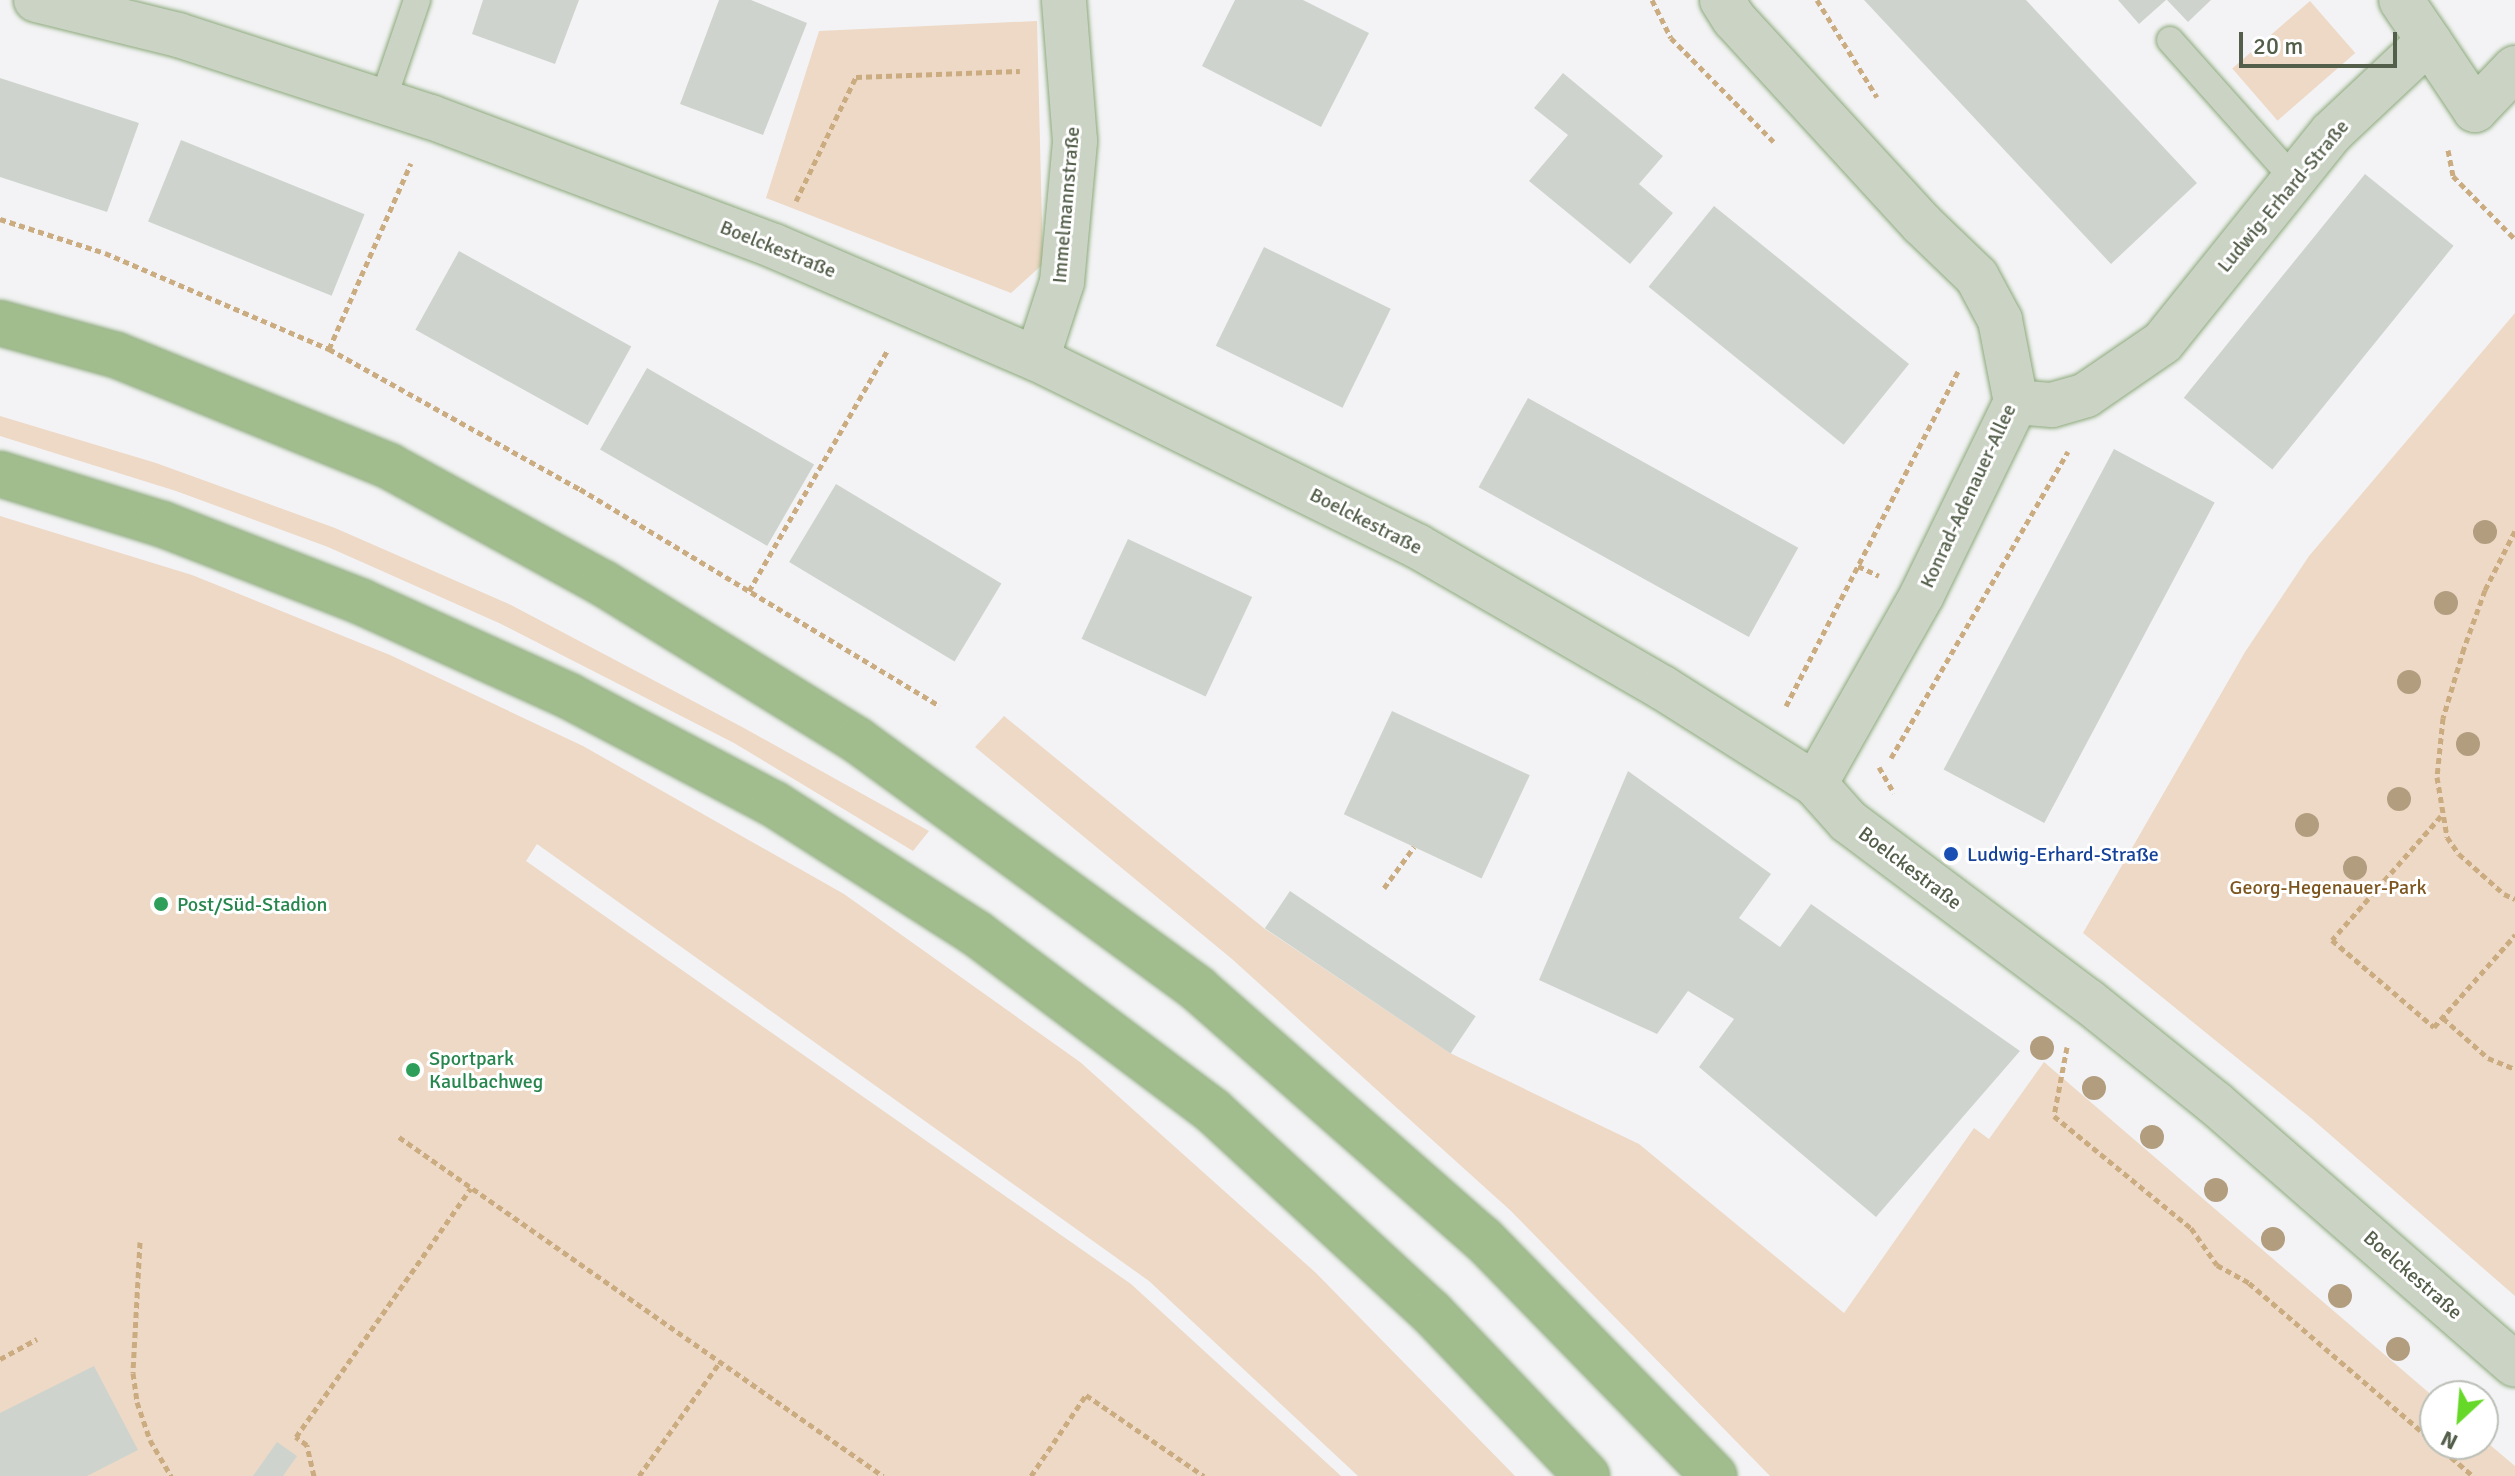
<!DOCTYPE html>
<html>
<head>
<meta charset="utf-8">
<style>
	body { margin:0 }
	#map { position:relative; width:2515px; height:1476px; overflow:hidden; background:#f3f3f5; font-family:Signika,sans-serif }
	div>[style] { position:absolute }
	.green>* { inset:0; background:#edd9c6; transform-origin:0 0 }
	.building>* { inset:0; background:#ced4cd; transform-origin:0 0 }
	.path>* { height:5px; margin-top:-2.5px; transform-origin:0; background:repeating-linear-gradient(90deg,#caac80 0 6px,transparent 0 10px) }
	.roads { filter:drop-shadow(0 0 2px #8ca97a) drop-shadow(0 0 2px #8ca97a) }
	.service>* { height:26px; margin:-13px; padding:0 13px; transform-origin:13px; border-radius:13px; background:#cbd3c5 }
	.minor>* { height:44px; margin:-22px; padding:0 22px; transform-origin:22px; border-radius:22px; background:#cbd3c5 }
	.tertiary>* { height:44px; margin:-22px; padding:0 22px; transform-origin:22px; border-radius:22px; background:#cbd3c5 }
	.motorway>* { height:44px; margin:-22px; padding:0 22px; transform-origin:22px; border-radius:22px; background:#a1bd8e }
	.trees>* { width:24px; height:24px; margin:-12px; border-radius:50%; background:#b29d7f }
	.dots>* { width:22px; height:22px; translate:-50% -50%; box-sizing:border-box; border:4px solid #fff; border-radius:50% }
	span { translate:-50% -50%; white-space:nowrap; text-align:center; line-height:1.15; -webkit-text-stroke:6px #fff; paint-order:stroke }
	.street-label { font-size:20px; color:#545f4b }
	.transit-label { font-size:20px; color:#164399 }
	.left { translate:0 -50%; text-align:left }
	.park-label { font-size:20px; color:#7d561f }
	.leisure-label { font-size:20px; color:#27864d }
	.north { position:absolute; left:2419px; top:1380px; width:80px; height:80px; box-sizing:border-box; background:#fff; border:2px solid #bbbfb7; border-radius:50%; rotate:206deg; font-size:22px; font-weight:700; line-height:32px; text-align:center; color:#545f4b }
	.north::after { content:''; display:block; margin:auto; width:28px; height:36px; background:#66d928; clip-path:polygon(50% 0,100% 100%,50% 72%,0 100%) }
	.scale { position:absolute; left:2239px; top:32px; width:158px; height:36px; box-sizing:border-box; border:4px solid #545f4b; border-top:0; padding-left:10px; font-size:24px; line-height:28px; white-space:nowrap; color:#545f4b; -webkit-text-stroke:6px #fff; paint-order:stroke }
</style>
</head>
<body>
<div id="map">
	<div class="green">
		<div style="left:2310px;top:1px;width:69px;height:103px;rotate:49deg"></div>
		<div style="clip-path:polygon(1037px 21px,1043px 264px,1011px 293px,766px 198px,819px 31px)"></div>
		<div style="clip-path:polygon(2515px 313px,2515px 1296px,2311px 1118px,2083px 933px,2245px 652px,2309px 556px)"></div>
		<div style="clip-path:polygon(0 416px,156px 463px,335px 528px,511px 605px,744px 728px,929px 831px,913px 851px,734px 743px,499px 623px,328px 547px,176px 491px,0 436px)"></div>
		<div style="clip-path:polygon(0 516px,192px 575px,390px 655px,583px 746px,844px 894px,1080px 1062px,1316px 1273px,1515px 1476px,1358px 1476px,1149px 1281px,537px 844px,526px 861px,1131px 1284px,1341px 1476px,0 1476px)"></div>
		<div style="clip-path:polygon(1004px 716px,1265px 929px,1450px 1053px,1639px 1144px,1844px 1313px,1974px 1128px,1989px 1139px,2044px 1062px,2435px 1398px,2435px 1444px,2483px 1444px,2483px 1439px,2515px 1466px,2515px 1476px,1770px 1476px,1511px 1211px,1232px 959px,975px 747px)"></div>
	</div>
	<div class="building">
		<div style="clip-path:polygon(483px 0,579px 0,555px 64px,472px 34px)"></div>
		<div style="clip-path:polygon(719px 0,751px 0,807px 23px,763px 135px,680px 104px)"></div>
		<div style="clip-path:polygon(1235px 0,1303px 0,1369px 33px,1321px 127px,1202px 66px)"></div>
		<div style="clip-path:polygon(1864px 0,2026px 0,2197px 183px,2111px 264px)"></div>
		<div style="clip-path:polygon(2118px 0,2166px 0,2139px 24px)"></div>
		<div style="clip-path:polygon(2167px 0,2211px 0,2188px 22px)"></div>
		<div style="clip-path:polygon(1563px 73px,1663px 156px,1639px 184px,1673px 213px,1630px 264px,1529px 181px,1568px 135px,1534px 108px)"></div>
		<div style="clip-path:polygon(0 78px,139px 123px,107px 212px,0 177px)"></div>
		<div style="left:181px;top:140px;width:198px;height:88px;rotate:22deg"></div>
		<div style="left:2365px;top:174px;width:114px;height:288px;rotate:39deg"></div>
		<div style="left:1714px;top:206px;width:251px;height:104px;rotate:39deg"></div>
		<div style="left:1264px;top:247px;width:141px;height:110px;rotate:26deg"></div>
		<div style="left:459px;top:251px;width:197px;height:90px;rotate:29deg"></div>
		<div style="left:647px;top:368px;width:193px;height:94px;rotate:30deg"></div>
		<div style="left:1528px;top:398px;width:309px;height:102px;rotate:29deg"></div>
		<div style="left:2114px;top:449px;width:114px;height:363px;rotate:28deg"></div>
		<div style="left:836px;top:484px;width:193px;height:91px;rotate:31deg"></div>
		<div style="left:1128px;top:539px;width:137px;height:110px;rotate:25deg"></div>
		<div style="left:1392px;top:711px;width:152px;height:114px;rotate:25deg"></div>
		<div style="clip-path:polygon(1628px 771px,1771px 874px,1739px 918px,1780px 947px,1811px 904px,2020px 1051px,1876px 1217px,1699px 1067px,1734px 1019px,1688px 991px,1657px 1034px,1539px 980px)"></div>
		<div style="left:1290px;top:891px;width:224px;height:45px;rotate:34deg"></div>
		<div style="clip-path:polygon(94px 1366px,138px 1450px,87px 1476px,0 1476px,0 1413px)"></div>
		<div style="clip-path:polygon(277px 1442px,297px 1456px,283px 1476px,253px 1476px)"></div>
	</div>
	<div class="path">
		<div style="left:1652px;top:0;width:42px;rotate:63.4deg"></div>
		<div style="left:1671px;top:38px;width:146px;rotate:45.3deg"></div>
		<div style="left:1817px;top:0;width:114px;rotate:58.3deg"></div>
		<div style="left:2448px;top:150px;width:26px;rotate:79deg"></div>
		<div style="left:2453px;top:176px;width:88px;rotate:45.5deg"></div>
		<div style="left:796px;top:201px;width:138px;rotate:-64.2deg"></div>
		<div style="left:856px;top:77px;width:164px;rotate:-2.1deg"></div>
		<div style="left:0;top:219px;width:110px;rotate:17.9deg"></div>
		<div style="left:105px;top:253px;width:244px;rotate:23.2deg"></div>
		<div style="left:329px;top:349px;width:287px;rotate:29.2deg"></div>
		<div style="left:580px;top:489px;width:420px;rotate:31.1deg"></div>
		<div style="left:329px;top:349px;width:203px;rotate:-66.2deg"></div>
		<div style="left:2515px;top:531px;width:66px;rotate:117deg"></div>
		<div style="left:2485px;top:590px;width:62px;rotate:109.9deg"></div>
		<div style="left:2464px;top:648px;width:73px;rotate:106.7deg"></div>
		<div style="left:2443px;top:718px;width:59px;rotate:95.8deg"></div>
		<div style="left:2437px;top:777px;width:61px;rotate:80.5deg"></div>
		<div style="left:2447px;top:837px;width:21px;rotate:55deg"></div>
		<div style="left:2459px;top:854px;width:60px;rotate:41.6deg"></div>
		<div style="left:2504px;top:894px;width:12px;rotate:24deg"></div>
		<div style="left:1858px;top:566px;width:23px;rotate:25deg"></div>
		<div style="left:749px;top:591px;width:279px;rotate:-60.1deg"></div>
		<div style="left:1786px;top:706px;width:378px;rotate:-62.8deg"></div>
		<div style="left:1891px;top:758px;width:354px;rotate:-60deg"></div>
		<div style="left:1879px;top:767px;width:30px;rotate:60deg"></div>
		<div style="left:2441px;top:816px;width:165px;rotate:131.3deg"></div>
		<div style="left:2332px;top:940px;width:134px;rotate:40.5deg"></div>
		<div style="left:2434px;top:1027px;width:123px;rotate:-48.6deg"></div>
		<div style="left:1384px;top:888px;width:51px;rotate:-53.8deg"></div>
		<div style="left:2443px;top:1018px;width:60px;rotate:41.6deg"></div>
		<div style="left:2488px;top:1058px;width:29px;rotate:22deg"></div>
		<div style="left:2067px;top:1047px;width:70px;rotate:100.7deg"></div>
		<div style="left:2054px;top:1116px;width:177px;rotate:39.3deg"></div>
		<div style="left:2191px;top:1228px;width:45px;rotate:54.9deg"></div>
		<div style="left:2217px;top:1265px;width:37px;rotate:29deg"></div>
		<div style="left:2249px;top:1283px;width:245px;rotate:40.7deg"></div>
		<div style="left:399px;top:1137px;width:591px;rotate:35.01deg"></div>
		<div style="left:140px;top:1242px;width:131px;rotate:93.1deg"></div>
		<div style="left:133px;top:1373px;width:29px;rotate:82deg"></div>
		<div style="left:137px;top:1402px;width:40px;rotate:71.1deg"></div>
		<div style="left:150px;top:1440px;width:42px;rotate:59.7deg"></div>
		<div style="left:0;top:1359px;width:42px;rotate:-28.4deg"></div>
		<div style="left:2436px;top:1444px;width:49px;rotate:40.9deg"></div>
		<div style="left:314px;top:1476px;width:32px;rotate:-103deg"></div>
		<div style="left:307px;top:1445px;width:14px;rotate:-144deg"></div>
		<div style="left:296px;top:1437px;width:304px;rotate:-54.9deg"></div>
		<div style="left:639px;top:1476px;width:140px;rotate:-54.6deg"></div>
		<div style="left:1031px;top:1476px;width:98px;rotate:-55.8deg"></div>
		<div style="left:1086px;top:1395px;width:143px;rotate:34.5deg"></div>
	</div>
	<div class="roads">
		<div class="service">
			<div style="left:2170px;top:40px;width:186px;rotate:48.3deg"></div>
			<div style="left:383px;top:100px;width:106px;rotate:-71.2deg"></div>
		</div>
		<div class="minor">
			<div style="left:36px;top:0;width:146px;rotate:13.8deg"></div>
			<div style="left:178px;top:35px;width:266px;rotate:18deg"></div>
			<div style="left:431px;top:117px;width:366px;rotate:20.6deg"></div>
			<div style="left:774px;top:246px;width:286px;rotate:23.3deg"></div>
			<div style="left:1037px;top:359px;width:424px;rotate:26.2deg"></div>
			<div style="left:1417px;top:546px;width:284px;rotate:30deg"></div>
			<div style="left:1663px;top:688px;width:180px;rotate:32.3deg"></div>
			<div style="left:2401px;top:0;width:50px;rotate:55.7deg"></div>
			<div style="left:1037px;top:359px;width:81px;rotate:-72deg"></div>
			<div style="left:1062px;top:282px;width:142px;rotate:-84.7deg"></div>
			<div style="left:1075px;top:141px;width:141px;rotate:-94.5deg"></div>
			<div style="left:2016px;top:402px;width:36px;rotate:5deg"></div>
			<div style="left:2052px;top:405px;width:35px;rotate:-16deg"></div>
			<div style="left:2086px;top:395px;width:93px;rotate:-34.5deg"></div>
			<div style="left:2163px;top:342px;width:268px;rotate:-51.2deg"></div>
			<div style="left:2331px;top:133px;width:134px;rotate:-43.2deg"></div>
			<div style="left:2429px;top:41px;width:83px;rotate:56.3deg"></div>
			<div style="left:2475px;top:110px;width:58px;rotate:-46.4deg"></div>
		</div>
		<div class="tertiary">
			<div style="left:1722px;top:0;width:22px;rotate:58deg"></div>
			<div style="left:1734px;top:19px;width:278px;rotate:47.5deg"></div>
			<div style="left:1922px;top:224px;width:76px;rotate:43.9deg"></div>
			<div style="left:1977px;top:277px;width:49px;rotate:61.9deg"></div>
			<div style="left:2000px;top:320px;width:84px;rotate:79deg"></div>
			<div style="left:2016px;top:402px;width:215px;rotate:116deg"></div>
			<div style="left:1922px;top:595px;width:217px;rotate:119.5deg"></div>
			<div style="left:1815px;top:784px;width:50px;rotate:48.3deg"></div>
			<div style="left:1848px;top:821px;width:300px;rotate:36.9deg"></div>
			<div style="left:2088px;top:1001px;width:163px;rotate:38.8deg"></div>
			<div style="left:2215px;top:1103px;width:398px;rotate:41.1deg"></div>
		</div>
		<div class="motorway">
			<div style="left:0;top:323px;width:120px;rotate:15.4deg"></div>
			<div style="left:116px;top:355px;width:295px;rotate:22.1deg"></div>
			<div style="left:389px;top:466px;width:244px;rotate:28.7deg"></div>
			<div style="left:603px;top:583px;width:299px;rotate:31.7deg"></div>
			<div style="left:857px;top:740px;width:422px;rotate:36.1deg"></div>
			<div style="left:1198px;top:989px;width:379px;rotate:41.3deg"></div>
			<div style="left:1483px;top:1239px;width:331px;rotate:45.7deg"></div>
			<div style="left:0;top:474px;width:170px;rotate:17.2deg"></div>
			<div style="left:162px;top:524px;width:215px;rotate:21.3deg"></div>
			<div style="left:362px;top:602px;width:227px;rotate:24.4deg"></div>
			<div style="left:569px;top:696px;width:232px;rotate:27.8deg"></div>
			<div style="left:774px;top:804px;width:240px;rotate:32.6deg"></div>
			<div style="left:976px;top:933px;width:296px;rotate:36.9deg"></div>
			<div style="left:1213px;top:1111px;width:297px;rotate:42.7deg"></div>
			<div style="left:1431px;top:1312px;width:226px;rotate:46.4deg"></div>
		</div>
	</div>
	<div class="trees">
		<div style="left:2485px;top:532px"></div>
		<div style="left:2446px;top:603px"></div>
		<div style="left:2409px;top:682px"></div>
		<div style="left:2468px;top:744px"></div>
		<div style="left:2399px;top:799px"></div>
		<div style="left:2307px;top:825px"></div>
		<div style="left:2355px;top:868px"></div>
		<div style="left:2042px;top:1048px"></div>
		<div style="left:2094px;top:1088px"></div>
		<div style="left:2152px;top:1137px"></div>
		<div style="left:2216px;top:1190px"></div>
		<div style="left:2273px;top:1239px"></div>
		<div style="left:2340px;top:1296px"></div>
		<div style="left:2398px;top:1349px"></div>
	</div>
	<div class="dots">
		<div style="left:1951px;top:854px;background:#1a4fb4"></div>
		<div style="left:161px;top:904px;background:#2e9e5b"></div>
		<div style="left:413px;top:1070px;background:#2e9e5b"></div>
	</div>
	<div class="street-label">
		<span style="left:2283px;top:196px;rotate:-50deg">Ludwig-Erhard-Straße</span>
		<span style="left:1066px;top:205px;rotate:-85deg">Immelmannstraße</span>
		<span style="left:778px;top:249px;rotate:22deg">Boelckestraße</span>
		<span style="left:1968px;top:496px;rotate:-65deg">Konrad-Adenauer-Allee</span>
		<span style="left:1366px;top:521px;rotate:27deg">Boelckestraße</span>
		<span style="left:1910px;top:868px;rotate:37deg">Boelckestraße</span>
		<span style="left:2413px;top:1275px;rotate:41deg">Boelckestraße</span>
	</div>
	<div class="transit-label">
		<span class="left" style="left:1967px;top:854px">Ludwig-Erhard-Straße</span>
	</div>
	<div class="park-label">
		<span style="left:2328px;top:887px">Georg-Hegenauer-Park</span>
	</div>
	<div class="leisure-label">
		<span class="left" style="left:177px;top:904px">Post/Süd-Stadion</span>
		<span class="left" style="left:429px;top:1070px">Sportpark<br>Kaulbachweg</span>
	</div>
	<div class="north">N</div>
	<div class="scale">20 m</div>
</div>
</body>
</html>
